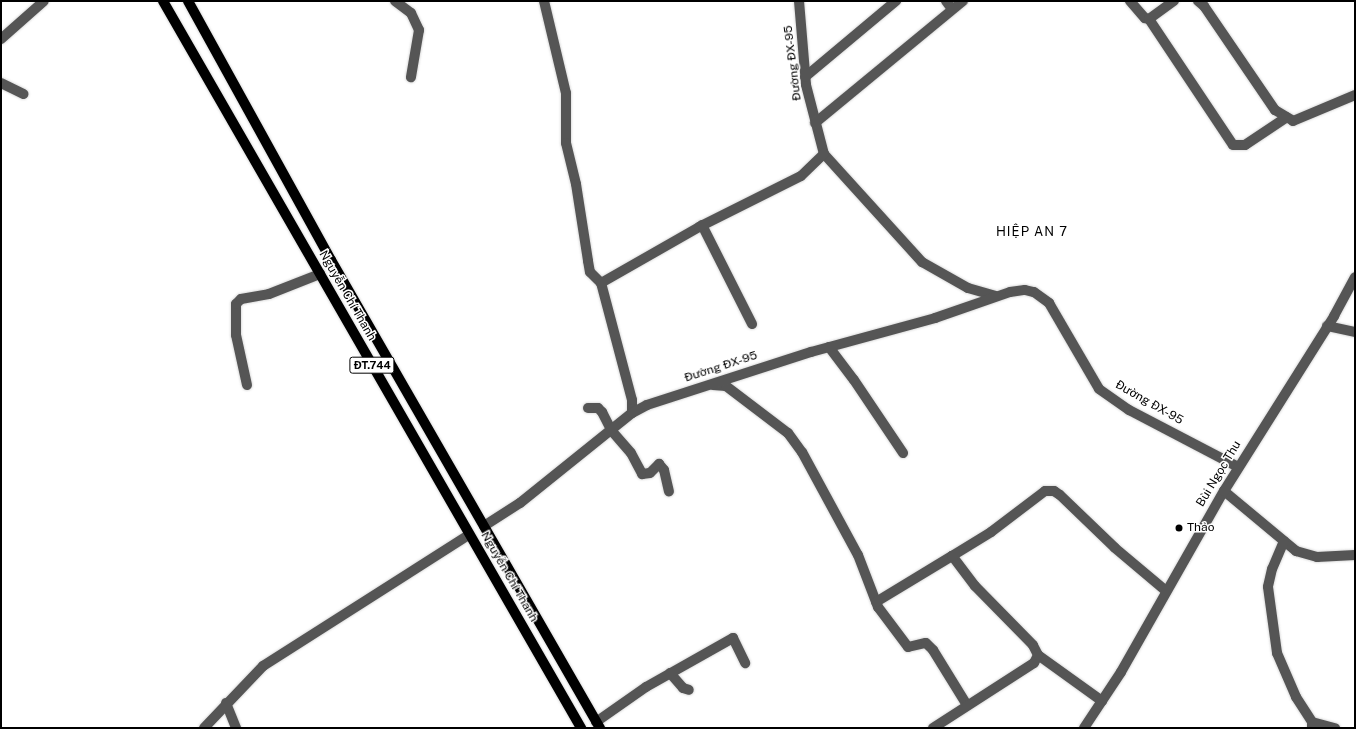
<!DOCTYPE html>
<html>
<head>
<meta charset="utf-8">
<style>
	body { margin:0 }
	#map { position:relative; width:1356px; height:729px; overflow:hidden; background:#fff; font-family:"Public Sans",sans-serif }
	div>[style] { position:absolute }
	.roads { filter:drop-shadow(0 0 1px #dbdbdb) drop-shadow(0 0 1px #dbdbdb) }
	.minor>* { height:10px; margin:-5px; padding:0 5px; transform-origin:5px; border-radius:5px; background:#555 }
	.major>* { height:10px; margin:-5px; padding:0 5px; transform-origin:5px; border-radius:5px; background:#000 }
	.dots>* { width:11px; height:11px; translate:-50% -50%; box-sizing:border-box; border:2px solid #fff; border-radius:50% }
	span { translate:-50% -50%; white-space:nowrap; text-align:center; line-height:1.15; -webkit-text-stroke:3px #fff; paint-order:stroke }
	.shield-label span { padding:1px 3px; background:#fff; border:1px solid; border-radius:3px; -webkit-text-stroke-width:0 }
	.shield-label { font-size:11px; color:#000; font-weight:700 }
	.street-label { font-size:12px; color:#000 }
	.poi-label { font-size:12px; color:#000 }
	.left { translate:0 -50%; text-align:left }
	.neighbourhood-label { font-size:13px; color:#000; letter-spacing:1px }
	.frame { position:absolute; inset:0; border:2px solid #000; pointer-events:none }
</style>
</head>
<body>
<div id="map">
	<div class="roads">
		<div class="minor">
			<div style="left:395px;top:1px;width:20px;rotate:37deg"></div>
			<div style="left:411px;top:13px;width:19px;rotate:65deg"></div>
			<div style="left:419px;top:30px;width:48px;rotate:99.7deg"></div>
			<div style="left:544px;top:1px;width:95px;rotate:76.6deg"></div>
			<div style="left:566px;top:93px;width:50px;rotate:90deg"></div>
			<div style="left:566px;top:143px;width:42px;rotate:76.3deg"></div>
			<div style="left:576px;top:184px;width:78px;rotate:81.1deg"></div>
			<div style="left:588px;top:261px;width:11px;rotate:80deg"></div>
			<div style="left:590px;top:272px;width:16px;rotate:45deg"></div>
			<div style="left:799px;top:1px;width:84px;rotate:85.2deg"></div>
			<div style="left:806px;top:85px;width:71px;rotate:75.4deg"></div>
			<div style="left:824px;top:154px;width:146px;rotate:47.8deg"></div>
			<div style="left:922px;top:262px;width:53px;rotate:29.5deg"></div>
			<div style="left:968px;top:288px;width:29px;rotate:16deg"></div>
			<div style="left:946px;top:1px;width:10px;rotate:53deg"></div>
			<div style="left:1130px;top:1px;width:23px;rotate:49deg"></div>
			<div style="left:1145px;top:18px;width:4px;rotate:14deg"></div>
			<div style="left:1149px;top:19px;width:31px;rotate:-36deg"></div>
			<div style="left:1198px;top:1px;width:8px;rotate:40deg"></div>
			<div style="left:1204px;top:6px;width:126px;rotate:55.7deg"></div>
			<div style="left:1275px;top:110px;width:21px;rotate:31deg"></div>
			<div style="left:1293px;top:121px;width:67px;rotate:-22.8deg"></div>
			<div style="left:1149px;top:19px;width:151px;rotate:56.3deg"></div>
			<div style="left:1233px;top:145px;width:12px"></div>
			<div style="left:1245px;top:145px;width:50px;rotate:-33.7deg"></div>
			<div style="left:1px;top:39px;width:57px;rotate:-41.5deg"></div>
			<div style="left:805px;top:77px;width:119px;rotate:-39.9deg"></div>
			<div style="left:1px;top:83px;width:25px;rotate:26deg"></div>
			<div style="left:815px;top:123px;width:192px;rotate:-39.5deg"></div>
			<div style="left:702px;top:225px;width:111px;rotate:63.2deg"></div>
			<div style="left:1327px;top:326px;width:29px;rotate:12deg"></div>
			<div style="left:829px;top:347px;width:41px;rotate:52.9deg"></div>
			<div style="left:854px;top:380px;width:88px;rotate:56.1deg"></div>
			<div style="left:247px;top:385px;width:51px;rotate:-102.4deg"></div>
			<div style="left:236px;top:335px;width:31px;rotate:-90deg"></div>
			<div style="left:236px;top:304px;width:7px;rotate:-45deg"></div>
			<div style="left:241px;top:299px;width:28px;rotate:-10deg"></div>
			<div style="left:269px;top:294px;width:55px;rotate:-21.4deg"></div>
			<div style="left:713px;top:385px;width:13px;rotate:4deg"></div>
			<div style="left:726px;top:386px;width:78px;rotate:37.2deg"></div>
			<div style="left:788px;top:433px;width:24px;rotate:54deg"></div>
			<div style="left:802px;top:452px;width:117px;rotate:61.5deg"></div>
			<div style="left:858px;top:555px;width:56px;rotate:69deg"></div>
			<div style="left:878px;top:607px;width:50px;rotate:53.1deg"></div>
			<div style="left:908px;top:647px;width:18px;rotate:-13deg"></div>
			<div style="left:926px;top:643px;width:10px;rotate:45deg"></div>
			<div style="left:933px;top:650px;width:65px;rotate:58.3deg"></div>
			<div style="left:588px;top:408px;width:10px"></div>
			<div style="left:598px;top:408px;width:6px;rotate:45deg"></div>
			<div style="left:602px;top:412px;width:20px;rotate:63deg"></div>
			<div style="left:611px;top:430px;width:30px;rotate:49deg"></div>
			<div style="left:631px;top:453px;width:24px;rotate:62deg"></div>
			<div style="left:642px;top:474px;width:8px;rotate:-7deg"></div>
			<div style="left:650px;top:473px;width:13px;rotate:-45deg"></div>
			<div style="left:659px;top:464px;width:8px;rotate:50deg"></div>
			<div style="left:664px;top:470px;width:22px;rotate:77deg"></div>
			<div style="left:632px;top:413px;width:13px;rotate:-90deg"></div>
			<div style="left:632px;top:400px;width:121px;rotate:-104.8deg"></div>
			<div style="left:601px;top:283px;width:113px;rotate:-29.7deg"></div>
			<div style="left:699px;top:227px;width:114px;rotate:-26.6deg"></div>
			<div style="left:801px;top:176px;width:32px;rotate:-44deg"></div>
			<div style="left:1224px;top:491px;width:94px;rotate:39.8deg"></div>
			<div style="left:1296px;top:551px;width:22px;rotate:16deg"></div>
			<div style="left:1317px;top:557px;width:38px;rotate:-3deg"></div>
			<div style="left:484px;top:526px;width:43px;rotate:-32.6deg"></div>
			<div style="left:520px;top:503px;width:144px;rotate:-38.8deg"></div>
			<div style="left:632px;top:413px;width:17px;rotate:-28deg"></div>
			<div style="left:647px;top:405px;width:172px;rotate:-17.9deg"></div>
			<div style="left:811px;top:352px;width:129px;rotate:-15.3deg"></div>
			<div style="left:935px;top:318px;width:79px;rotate:-19.1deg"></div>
			<div style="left:1010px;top:292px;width:15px;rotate:-8deg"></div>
			<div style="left:1025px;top:290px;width:9px;rotate:13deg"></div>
			<div style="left:1034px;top:292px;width:19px;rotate:36deg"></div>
			<div style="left:1049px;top:303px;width:99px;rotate:59.8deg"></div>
			<div style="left:1099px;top:389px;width:37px;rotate:35deg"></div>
			<div style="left:1129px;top:410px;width:123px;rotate:27.6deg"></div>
			<div style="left:1284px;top:541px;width:30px;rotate:113deg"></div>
			<div style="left:1272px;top:569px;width:18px;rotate:103deg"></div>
			<div style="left:1268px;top:587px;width:67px;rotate:82.2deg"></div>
			<div style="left:1277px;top:653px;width:48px;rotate:66.6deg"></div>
			<div style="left:1296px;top:697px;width:30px;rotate:57deg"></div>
			<div style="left:1312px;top:722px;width:6px;rotate:90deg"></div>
			<div style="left:876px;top:602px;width:89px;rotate:-31.2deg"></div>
			<div style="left:1038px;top:655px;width:79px;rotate:35.7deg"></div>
			<div style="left:670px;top:673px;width:20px;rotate:49deg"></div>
			<div style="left:683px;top:688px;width:6px;rotate:18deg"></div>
			<div style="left:226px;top:703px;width:27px;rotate:68deg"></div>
			<div style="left:596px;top:722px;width:61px;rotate:-35deg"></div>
			<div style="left:646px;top:687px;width:100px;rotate:-29.4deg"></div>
			<div style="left:733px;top:638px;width:28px;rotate:64deg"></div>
			<div style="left:1312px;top:722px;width:24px;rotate:15deg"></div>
			<div style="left:204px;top:728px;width:86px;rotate:-46.4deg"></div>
			<div style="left:263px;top:666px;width:244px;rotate:-32.5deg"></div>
			<div style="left:933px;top:728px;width:120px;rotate:-32.8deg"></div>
			<div style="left:1034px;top:663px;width:9px;rotate:-63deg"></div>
			<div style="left:1038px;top:655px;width:11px;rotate:-117deg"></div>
			<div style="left:1033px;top:645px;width:83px;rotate:-134.5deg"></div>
			<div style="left:975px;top:586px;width:38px;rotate:-127deg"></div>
			<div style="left:952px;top:556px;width:46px;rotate:-31.6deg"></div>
			<div style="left:991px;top:532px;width:68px;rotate:-37.2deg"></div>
			<div style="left:1045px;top:491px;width:9px"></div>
			<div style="left:1054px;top:491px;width:7px;rotate:34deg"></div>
			<div style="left:1060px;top:495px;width:76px;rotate:43.9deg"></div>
			<div style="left:1115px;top:548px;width:67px;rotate:40.1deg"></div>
			<div style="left:1084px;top:728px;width:67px;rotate:-56.5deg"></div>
			<div style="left:1121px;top:672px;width:208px;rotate:-60.4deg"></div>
			<div style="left:1224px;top:491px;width:207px;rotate:-57.8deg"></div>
			<div style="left:1334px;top:316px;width:44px;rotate:-61.7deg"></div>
		</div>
		<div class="major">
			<div style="left:163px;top:1px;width:839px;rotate:60.1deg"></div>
			<div style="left:188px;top:1px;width:296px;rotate:61.1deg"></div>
			<div style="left:331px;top:260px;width:540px;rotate:60.11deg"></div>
		</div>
	</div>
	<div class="dots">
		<div style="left:1179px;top:528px;background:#000"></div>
	</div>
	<div class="shield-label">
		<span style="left:372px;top:365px">ĐT.744</span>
	</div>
	<div class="street-label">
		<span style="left:793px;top:63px;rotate:-97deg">Đường ĐX-95</span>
		<span style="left:347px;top:296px;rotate:60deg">Nguyễn Chí Thanh</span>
		<span style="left:721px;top:367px;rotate:-18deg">Đường ĐX-95</span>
		<span style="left:1149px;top:403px;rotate:30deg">Đường ĐX-95</span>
		<span style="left:1219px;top:474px;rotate:-59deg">Bùi Ngọc Thu</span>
		<span style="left:509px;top:577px;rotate:60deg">Nguyễn Chí Thanh</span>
	</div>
	<div class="poi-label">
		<span class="left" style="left:1187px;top:528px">Thảo</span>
	</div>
	<div class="neighbourhood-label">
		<span style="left:1032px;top:232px">HIỆP AN 7</span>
	</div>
	<div class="frame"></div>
</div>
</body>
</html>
